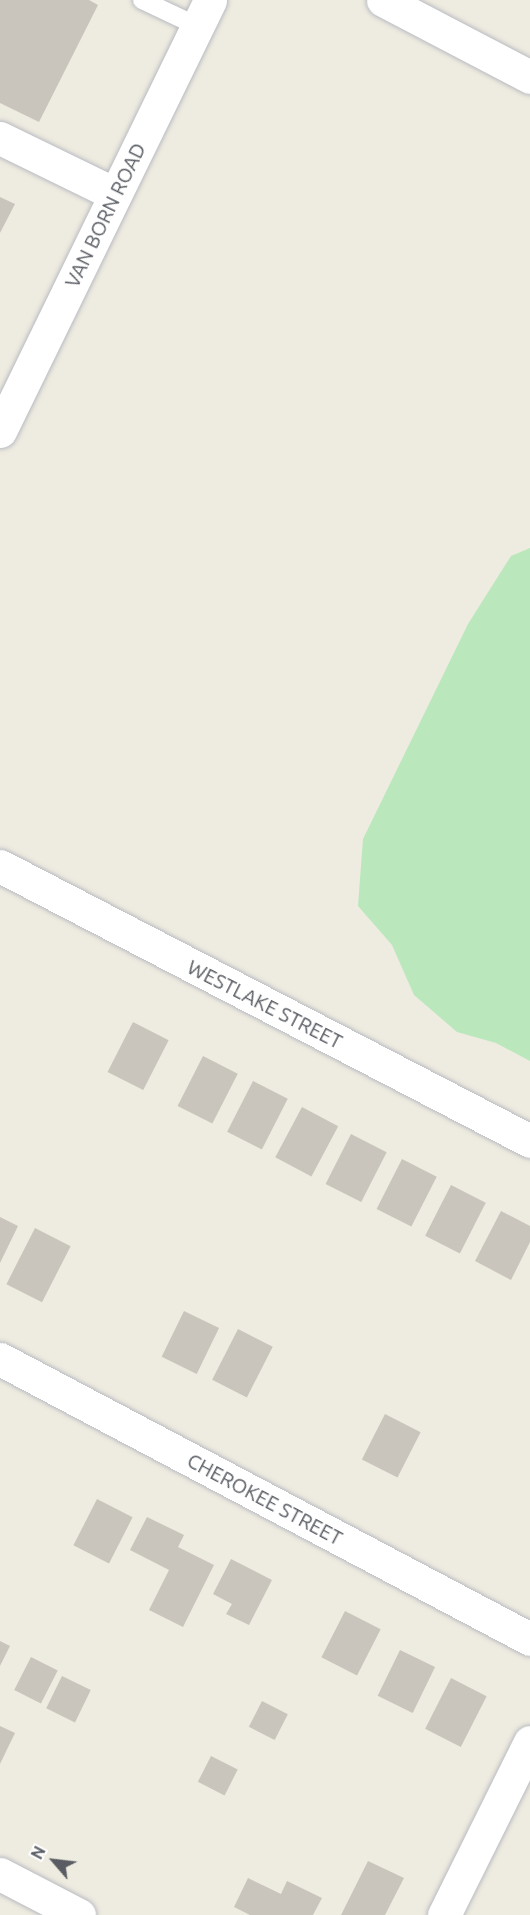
<!DOCTYPE html>
<html>
<head>
<meta charset="utf-8">
<style>
	body { margin:0 }
	#map { position:relative; width:530px; height:1915px; overflow:hidden; background:#eeebe0; font-family:Ubuntu,sans-serif }
	div>[style] { position:absolute }
	.green>* { inset:0; background:#bae8bc }
	.building>* { inset:0; background:#c9c5bd; transform-origin:0 0 }
	.roads { filter:drop-shadow(0 0 2px #b9bbc1) drop-shadow(0 0 2px #b9bbc1) }
	.lane>* { height:18px; margin:-9px; padding:0 9px; transform-origin:9px; border-radius:9px; background:#fff }
	.street>* { height:33px; margin:-16.5px; padding:0 16.5px; transform-origin:16.5px; border-radius:16.5px; background:#fff }
	.secondary>* { height:33px; margin:-16.5px; padding:0 16.5px; transform-origin:16.5px; border-radius:16.5px; background:#fff }
	span { translate:-50% -50%; white-space:nowrap; text-align:center; line-height:1.15; -webkit-text-stroke:5px #fff; paint-order:stroke }
	.street-label { font-size:20px; color:#595d63 }
	.north { position:absolute; left:24px; top:1831px; width:60px; height:60px; -webkit-text-stroke:4px #fff; paint-order:stroke; rotate:298deg; font-size:16px; font-weight:700; line-height:24px; text-align:center; color:#595d63 }
	.north::after { content:''; display:block; margin:auto; width:21px; height:27px; background:#595d63; clip-path:polygon(50% 0,100% 100%,50% 72%,0 100%) }
</style>
</head>
<body>
<div id="map">
	<div class="green">
		<div style="clip-path:polygon(530px 548px,530px 1061px,496px 1043px,457px 1032px,414px 995px,392px 945px,358px 906px,363px 839px,468px 624px,511px 556px)"></div>
	</div>
	<div class="building">
		<div style="clip-path:polygon(0 0,89px 0,98px 5px,39px 122px,0 103px)"></div>
		<div style="clip-path:polygon(0 197px,15px 204px,0 233px)"></div>
		<div style="left:133px;top:1022px;width:40px;height:56px;rotate:27deg"></div>
		<div style="left:203px;top:1056px;width:39px;height:56px;rotate:27deg"></div>
		<div style="left:253px;top:1081px;width:39px;height:57px;rotate:27deg"></div>
		<div style="left:302px;top:1107px;width:41px;height:57px;rotate:28deg"></div>
		<div style="left:351px;top:1134px;width:40px;height:56px;rotate:27deg"></div>
		<div style="left:402px;top:1159px;width:39px;height:56px;rotate:27deg"></div>
		<div style="left:451px;top:1185px;width:39px;height:57px;rotate:27deg"></div>
		<div style="clip-path:polygon(501px 1211px,530px 1226px,530px 1242px,511px 1280px,475px 1261px)"></div>
		<div style="clip-path:polygon(0 1217px,18px 1226px,0 1263px)"></div>
		<div style="left:35px;top:1228px;width:40px;height:63px;rotate:27deg"></div>
		<div style="left:184px;top:1311px;width:39px;height:51px;rotate:26deg"></div>
		<div style="left:238px;top:1329px;width:39px;height:57px;rotate:27deg"></div>
		<div style="left:385px;top:1414px;width:40px;height:51px;rotate:27deg"></div>
		<div style="left:97px;top:1499px;width:40px;height:52px;rotate:27deg"></div>
		<div style="clip-path:polygon(147px 1517px,184px 1535px,178px 1547px,214px 1565px,183px 1627px,149px 1610px,169px 1570px,130px 1550px)"></div>
		<div style="clip-path:polygon(231px 1559px,272px 1580px,249px 1625px,226px 1614px,232px 1604px,213px 1594px)"></div>
		<div style="left:345px;top:1611px;width:40px;height:52px;rotate:27deg"></div>
		<div style="clip-path:polygon(0 1641px,10px 1646px,0 1666px)"></div>
		<div style="left:400px;top:1650px;width:39px;height:51px;rotate:26deg"></div>
		<div style="left:31px;top:1657px;width:30px;height:37px;rotate:27deg"></div>
		<div style="left:62px;top:1676px;width:32px;height:36px;rotate:26deg"></div>
		<div style="left:451px;top:1678px;width:40px;height:57px;rotate:27deg"></div>
		<div style="left:262px;top:1701px;width:29px;height:29px;rotate:27deg"></div>
		<div style="clip-path:polygon(0 1726px,15px 1733px,0 1764px)"></div>
		<div style="left:211px;top:1756px;width:30px;height:29px;rotate:27deg"></div>
		<div style="clip-path:polygon(368px 1861px,404px 1878px,385px 1915px,341px 1915px)"></div>
		<div style="clip-path:polygon(248px 1878px,281px 1894px,287px 1881px,322px 1898px,313px 1915px,250px 1915px,234px 1907px)"></div>
	</div>
	<div class="roads">
		<div class="lane">
			<div style="left:142px;top:0;width:61px;rotate:25.3deg"></div>
		</div>
		<div class="street">
			<div style="left:383px;top:0;width:166px;rotate:27.6deg"></div>
			<div style="left:0;top:138px;width:128px;rotate:26deg"></div>
			<div style="left:0;top:866px;width:597px;rotate:27.42deg"></div>
			<div style="left:0;top:1359px;width:599px;rotate:27.85deg"></div>
			<div style="left:0;top:1874px;width:89px;rotate:27.4deg"></div>
			<div style="left:444px;top:1915px;width:193px;rotate:-63.6deg"></div>
		</div>
		<div class="secondary">
			<div style="left:0;top:431px;width:479px;rotate:-64deg"></div>
		</div>
	</div>
	<div class="street-label">
		<span style="left:105px;top:215px;rotate:-64deg">VAN BORN ROAD</span>
		<span style="left:265px;top:1004px;rotate:27deg">WESTLAKE STREET</span>
		<span style="left:265px;top:1499px;rotate:28deg">CHEROKEE STREET</span>
	</div>
	<div class="north">N</div>
</div>
</body>
</html>
